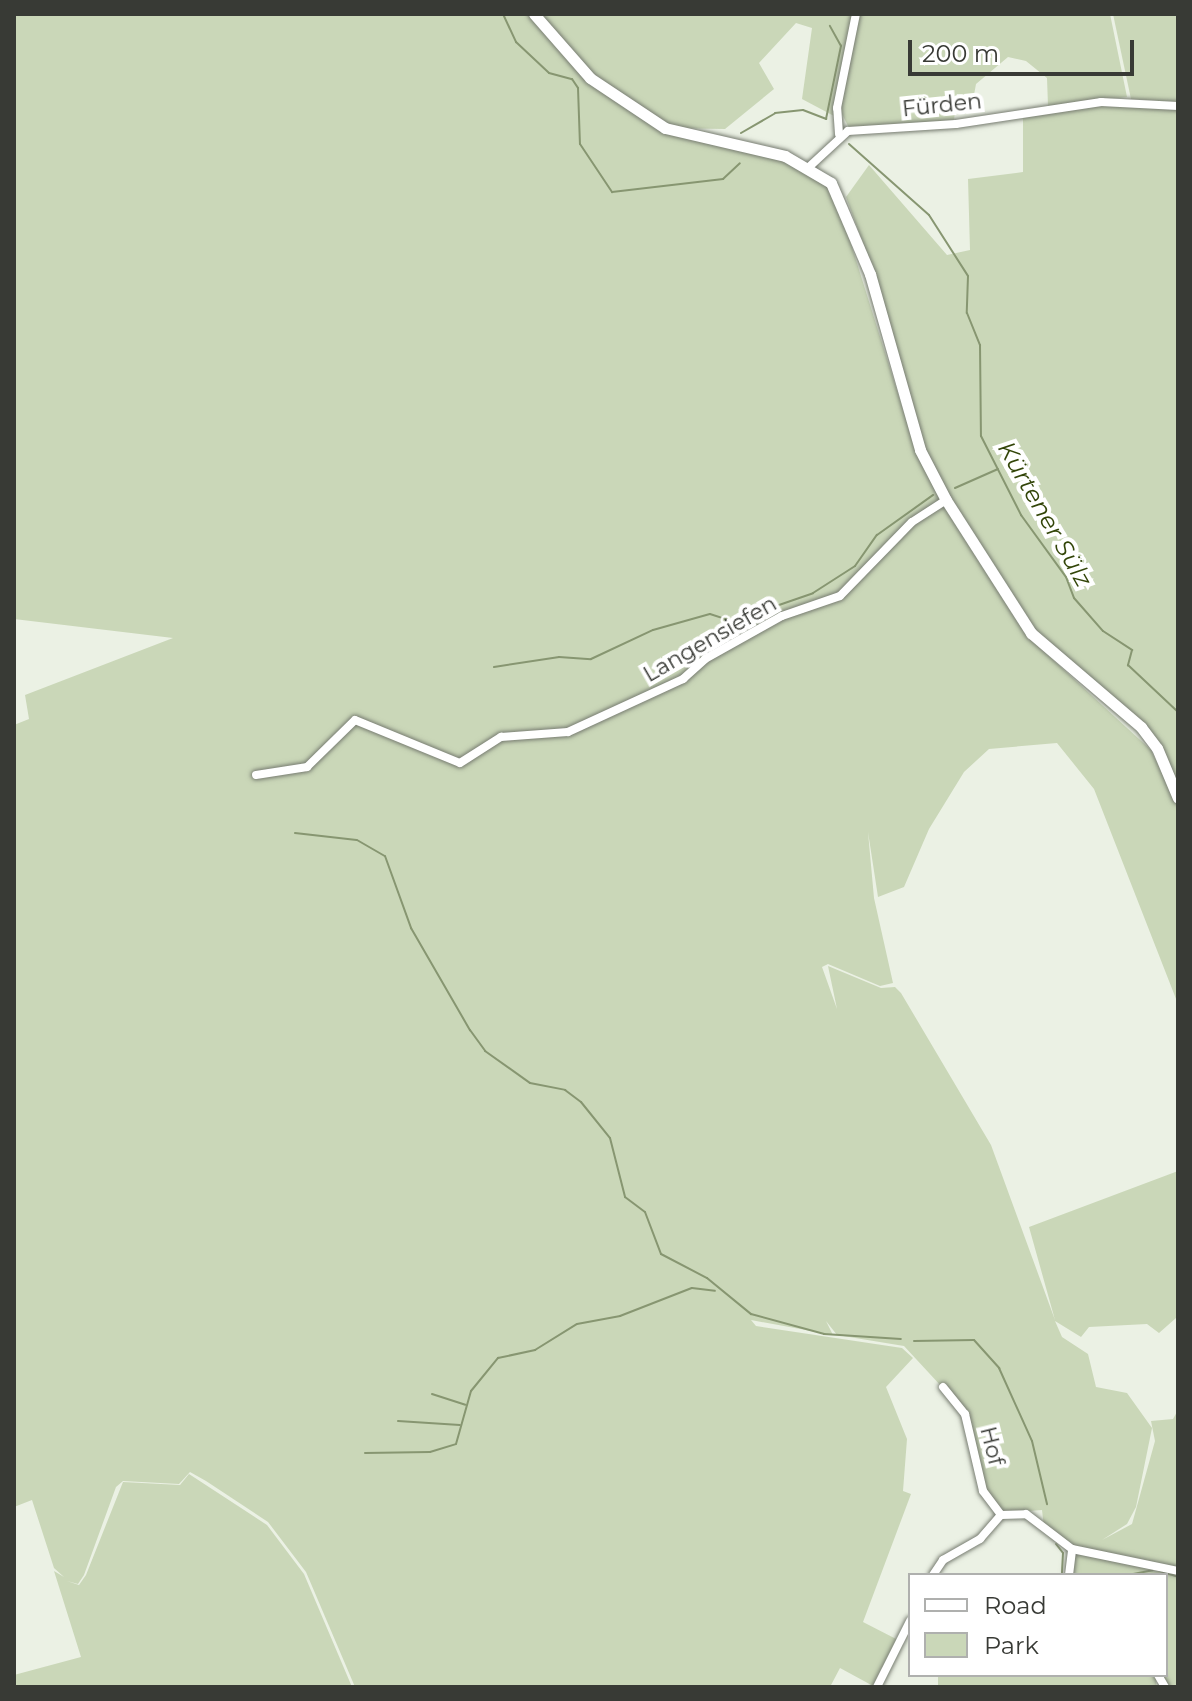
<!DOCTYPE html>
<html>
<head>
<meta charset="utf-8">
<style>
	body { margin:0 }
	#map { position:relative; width:1192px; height:1701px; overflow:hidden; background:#ebf1e4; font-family:Montserrat,sans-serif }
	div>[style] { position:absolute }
	.green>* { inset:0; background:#cad7b8; transform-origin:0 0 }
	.stream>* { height:2px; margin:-1px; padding:0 1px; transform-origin:1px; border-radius:1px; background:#879671 }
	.roads { filter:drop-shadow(0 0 2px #777c71) drop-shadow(0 0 2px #777c71) }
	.street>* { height:8px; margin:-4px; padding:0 4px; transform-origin:4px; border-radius:4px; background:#fff }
	.secondary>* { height:11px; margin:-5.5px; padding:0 5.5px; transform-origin:5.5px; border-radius:5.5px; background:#fff }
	span { translate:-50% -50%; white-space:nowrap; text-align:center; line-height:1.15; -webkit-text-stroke:8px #fff; paint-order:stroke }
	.street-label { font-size:22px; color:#383a35 }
	.water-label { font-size:24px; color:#324508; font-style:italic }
	.frame { position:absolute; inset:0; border:16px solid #383a35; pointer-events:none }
	.legend { position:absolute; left:908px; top:1573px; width:260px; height:104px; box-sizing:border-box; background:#fff; border:2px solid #afb0ae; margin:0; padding:10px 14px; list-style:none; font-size:24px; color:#383a35 }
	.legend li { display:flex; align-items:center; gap:16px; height:40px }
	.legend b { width:40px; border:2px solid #afb0ae }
	.scale { position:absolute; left:908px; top:40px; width:226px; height:36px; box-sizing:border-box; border:4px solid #383a35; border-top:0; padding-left:10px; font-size:24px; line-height:28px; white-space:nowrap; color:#383a35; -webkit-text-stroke:6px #fff; paint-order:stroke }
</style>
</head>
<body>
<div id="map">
	<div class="green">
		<div style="clip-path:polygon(14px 14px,854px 14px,834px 116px,802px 99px,812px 28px,796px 23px,759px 63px,774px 89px,725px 129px,667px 128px,782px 159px,825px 183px,839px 206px,916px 451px,944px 500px,911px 520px,840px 598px,914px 524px,945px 503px,1027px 636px,1151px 750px,1178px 806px,1178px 1004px,1094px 789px,1057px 743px,989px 749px,964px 772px,929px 829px,904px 887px,878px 897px,868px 832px,874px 898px,893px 983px,880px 986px,828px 964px,822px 967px,837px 1009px,828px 966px,881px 988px,895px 987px,901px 993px,991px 1145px,1055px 1320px,1029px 1227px,1178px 1171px,1178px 1323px,1176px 1318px,1159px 1333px,1147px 1324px,1089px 1327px,1081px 1337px,1055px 1321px,1062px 1337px,1088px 1354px,1096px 1387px,1127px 1393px,1152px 1428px,1136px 1507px,1127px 1524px,1102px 1540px,1132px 1524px,1155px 1441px,1151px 1421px,1173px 1419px,1178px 1410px,1178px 1570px,1073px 1548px,1044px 1527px,1042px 1510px,1002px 1513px,985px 1489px,966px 1413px,904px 1346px,837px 1335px,826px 1321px,833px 1335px,751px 1320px,756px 1326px,902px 1348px,913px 1358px,886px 1387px,907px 1439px,903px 1491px,911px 1494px,863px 1622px,900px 1641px,875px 1687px,840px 1668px,830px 1687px,355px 1687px,306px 1572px,268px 1522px,206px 1481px,190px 1472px,179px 1484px,123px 1481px,116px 1487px,84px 1575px,78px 1584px,67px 1581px,79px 1585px,86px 1575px,123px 1482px,180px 1485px,189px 1474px,267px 1525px,304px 1574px,352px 1687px,14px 1687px,14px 1675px,81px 1657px,54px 1571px,64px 1577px,54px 1568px,32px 1500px,14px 1507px,14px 725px,29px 719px,25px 695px,173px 638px,14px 619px)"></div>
		<div style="clip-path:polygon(858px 14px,1110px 14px,1127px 97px,1048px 106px,1047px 78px,1026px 61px,1008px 57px,976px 84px,974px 95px,957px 94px,954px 120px,849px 128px,839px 108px)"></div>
		<div style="clip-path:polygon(1113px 14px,1178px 14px,1178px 102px,1131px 99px)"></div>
		<div style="clip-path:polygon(1103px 106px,1178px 109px,1178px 794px,1158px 746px,1034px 631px,999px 584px,922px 448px,873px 270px,846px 197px,869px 165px,947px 255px,970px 250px,968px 179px,1023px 172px,1023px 117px)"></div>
		<div style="clip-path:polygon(1073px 1550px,1178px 1574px,1178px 1687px,1167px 1687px,1160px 1675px,1166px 1675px,1166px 1575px,1070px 1575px)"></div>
		<div style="left:938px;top:1675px;width:218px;height:14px"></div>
	</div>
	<div class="stream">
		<div style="left:503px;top:14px;width:31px;rotate:65deg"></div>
		<div style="left:516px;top:42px;width:45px;rotate:43.2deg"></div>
		<div style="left:549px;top:73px;width:24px;rotate:15deg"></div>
		<div style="left:572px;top:79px;width:11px;rotate:56deg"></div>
		<div style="left:578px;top:88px;width:56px;rotate:88deg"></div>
		<div style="left:580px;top:144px;width:58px;rotate:56.3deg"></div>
		<div style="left:612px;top:192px;width:112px;rotate:-6.7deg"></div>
		<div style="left:723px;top:179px;width:23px;rotate:-43deg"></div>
		<div style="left:741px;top:133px;width:39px;rotate:-30deg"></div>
		<div style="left:775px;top:113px;width:28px;rotate:-6deg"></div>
		<div style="left:803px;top:110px;width:25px;rotate:21deg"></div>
		<div style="left:826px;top:119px;width:75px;rotate:-78.4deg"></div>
		<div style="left:841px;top:46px;width:23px;rotate:-119deg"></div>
		<div style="left:849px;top:144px;width:107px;rotate:41.6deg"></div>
		<div style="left:929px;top:215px;width:72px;rotate:57.4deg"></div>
		<div style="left:968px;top:276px;width:37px;rotate:92deg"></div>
		<div style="left:967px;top:313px;width:35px;rotate:68deg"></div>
		<div style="left:980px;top:345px;width:91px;rotate:89.4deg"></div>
		<div style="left:981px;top:436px;width:89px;rotate:63.1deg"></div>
		<div style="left:1021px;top:515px;width:77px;rotate:54deg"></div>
		<div style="left:1066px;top:577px;width:22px;rotate:69deg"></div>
		<div style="left:1074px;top:598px;width:44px;rotate:48.7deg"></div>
		<div style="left:1103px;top:631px;width:35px;rotate:33deg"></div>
		<div style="left:1132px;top:650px;width:16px;rotate:105deg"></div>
		<div style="left:1128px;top:665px;width:69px;rotate:43.2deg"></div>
		<div style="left:955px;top:488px;width:47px;rotate:-23.8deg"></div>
		<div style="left:779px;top:605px;width:36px;rotate:-19deg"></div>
		<div style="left:813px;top:593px;width:50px;rotate:-32.7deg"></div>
		<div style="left:855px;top:566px;width:38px;rotate:-55deg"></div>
		<div style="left:877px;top:535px;width:69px;rotate:-35.5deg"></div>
		<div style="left:494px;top:667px;width:66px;rotate:-8.7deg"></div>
		<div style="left:559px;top:657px;width:32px;rotate:4deg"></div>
		<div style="left:591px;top:659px;width:68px;rotate:-25.1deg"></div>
		<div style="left:653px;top:630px;width:59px;rotate:-15.7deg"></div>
		<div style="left:710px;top:614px;width:19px;rotate:18deg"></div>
		<div style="left:728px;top:620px;width:38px;rotate:-6deg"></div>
		<div style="left:295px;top:833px;width:62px;rotate:6.4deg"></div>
		<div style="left:357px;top:840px;width:32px;rotate:30deg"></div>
		<div style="left:385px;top:856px;width:77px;rotate:70.1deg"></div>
		<div style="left:411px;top:928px;width:118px;rotate:60deg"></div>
		<div style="left:470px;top:1030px;width:26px;rotate:54deg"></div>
		<div style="left:485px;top:1051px;width:55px;rotate:35.4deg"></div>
		<div style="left:530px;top:1083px;width:36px;rotate:11deg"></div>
		<div style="left:565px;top:1090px;width:20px;rotate:37deg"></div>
		<div style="left:581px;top:1102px;width:46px;rotate:51.1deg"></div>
		<div style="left:610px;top:1138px;width:61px;rotate:75.7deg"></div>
		<div style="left:625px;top:1197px;width:25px;rotate:37deg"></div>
		<div style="left:645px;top:1212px;width:45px;rotate:69.1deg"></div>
		<div style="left:661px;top:1254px;width:52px;rotate:27.6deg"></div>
		<div style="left:707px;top:1278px;width:57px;rotate:39.3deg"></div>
		<div style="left:751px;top:1314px;width:76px;rotate:15.3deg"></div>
		<div style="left:824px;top:1334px;width:77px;rotate:3.7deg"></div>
		<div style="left:914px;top:1341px;width:60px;rotate:-1deg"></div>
		<div style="left:974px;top:1340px;width:38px;rotate:48deg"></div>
		<div style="left:999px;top:1368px;width:80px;rotate:65.7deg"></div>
		<div style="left:1032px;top:1441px;width:65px;rotate:76.6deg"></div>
		<div style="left:432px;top:1394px;width:35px;rotate:18deg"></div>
		<div style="left:398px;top:1421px;width:62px;rotate:3.7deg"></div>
		<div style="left:365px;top:1453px;width:65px;rotate:-0.9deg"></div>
		<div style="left:430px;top:1452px;width:27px;rotate:-17deg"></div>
		<div style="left:456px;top:1444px;width:55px;rotate:-74.2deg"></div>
		<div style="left:471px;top:1391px;width:43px;rotate:-50.7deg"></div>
		<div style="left:498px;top:1358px;width:38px;rotate:-12deg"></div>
		<div style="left:535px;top:1350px;width:49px;rotate:-31.8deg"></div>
		<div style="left:577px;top:1324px;width:44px;rotate:-10.5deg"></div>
		<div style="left:620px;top:1316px;width:77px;rotate:-21.3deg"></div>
		<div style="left:692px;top:1288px;width:23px;rotate:7deg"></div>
		<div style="left:1056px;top:1544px;width:11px;rotate:52deg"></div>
		<div style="left:1063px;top:1553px;width:22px;rotate:93deg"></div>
		<div style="left:1160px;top:1571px;width:19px;rotate:18deg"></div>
		<div style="left:1128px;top:1575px;width:25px;rotate:-11deg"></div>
	</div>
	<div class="roads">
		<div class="street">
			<div style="left:839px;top:134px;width:26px;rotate:-94deg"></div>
			<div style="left:837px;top:108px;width:96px;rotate:-78.6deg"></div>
			<div style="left:809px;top:167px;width:53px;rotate:-42.7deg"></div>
			<div style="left:848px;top:131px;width:108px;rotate:-3.7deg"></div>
			<div style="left:956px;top:124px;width:147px;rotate:-8.6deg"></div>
			<div style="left:1101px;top:102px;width:77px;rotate:3deg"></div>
			<div style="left:256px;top:775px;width:52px;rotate:-8.9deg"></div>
			<div style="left:307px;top:767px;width:67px;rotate:-44.4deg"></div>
			<div style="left:355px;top:720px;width:113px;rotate:22.3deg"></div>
			<div style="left:460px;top:763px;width:49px;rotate:-32.4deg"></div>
			<div style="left:501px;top:737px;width:67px;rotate:-4.3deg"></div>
			<div style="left:568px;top:732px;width:127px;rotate:-24.7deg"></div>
			<div style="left:683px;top:679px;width:30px;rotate:-42deg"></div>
			<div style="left:705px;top:659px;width:88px;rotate:-29.2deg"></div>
			<div style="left:782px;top:616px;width:61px;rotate:-19deg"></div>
			<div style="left:840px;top:596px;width:103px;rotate:-45.8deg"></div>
			<div style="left:912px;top:522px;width:40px;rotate:-32.9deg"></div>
			<div style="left:943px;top:1387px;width:35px;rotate:51deg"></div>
			<div style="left:965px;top:1414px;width:79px;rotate:76.8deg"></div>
			<div style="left:983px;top:1491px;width:30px;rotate:53deg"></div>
			<div style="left:1001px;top:1515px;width:25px;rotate:-2deg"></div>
			<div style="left:1026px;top:1514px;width:58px;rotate:37.3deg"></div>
			<div style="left:1072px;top:1549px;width:108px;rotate:11.7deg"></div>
			<div style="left:933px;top:1575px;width:18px;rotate:-56deg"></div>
			<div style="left:943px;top:1560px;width:43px;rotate:-29.6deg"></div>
			<div style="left:980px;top:1539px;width:32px;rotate:-49deg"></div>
			<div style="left:1069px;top:1575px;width:26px;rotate:-83deg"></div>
			<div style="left:1158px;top:1675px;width:14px;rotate:60deg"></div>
			<div style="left:877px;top:1687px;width:74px;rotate:-63.4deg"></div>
		</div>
		<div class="secondary">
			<div style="left:534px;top:14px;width:85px;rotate:48.8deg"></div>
			<div style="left:590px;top:78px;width:90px;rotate:33.7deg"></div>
			<div style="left:665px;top:128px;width:123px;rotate:13.1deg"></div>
			<div style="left:785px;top:156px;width:53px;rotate:30.4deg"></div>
			<div style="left:831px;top:183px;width:99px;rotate:66.8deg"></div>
			<div style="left:870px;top:274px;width:183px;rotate:74.1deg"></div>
			<div style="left:920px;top:450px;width:56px;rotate:62.5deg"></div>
			<div style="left:946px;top:500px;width:158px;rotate:57.4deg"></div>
			<div style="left:1031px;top:633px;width:145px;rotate:40.5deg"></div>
			<div style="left:1141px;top:727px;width:26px;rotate:53deg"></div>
			<div style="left:1157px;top:748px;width:54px;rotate:67.2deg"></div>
		</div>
	</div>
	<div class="street-label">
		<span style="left:942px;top:105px;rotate:-6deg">Fürden</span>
		<span style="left:710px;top:639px;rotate:-30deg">Langensiefen</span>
		<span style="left:992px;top:1446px;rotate:76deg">Hof</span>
	</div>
	<div class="water-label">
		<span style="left:1045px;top:514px;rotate:60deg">Kürtener Sülz</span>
	</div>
	<div class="frame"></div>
	<ul class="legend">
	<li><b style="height:10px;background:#fff"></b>Road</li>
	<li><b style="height:22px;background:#cad7b8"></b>Park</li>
	</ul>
	<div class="scale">200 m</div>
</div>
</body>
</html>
